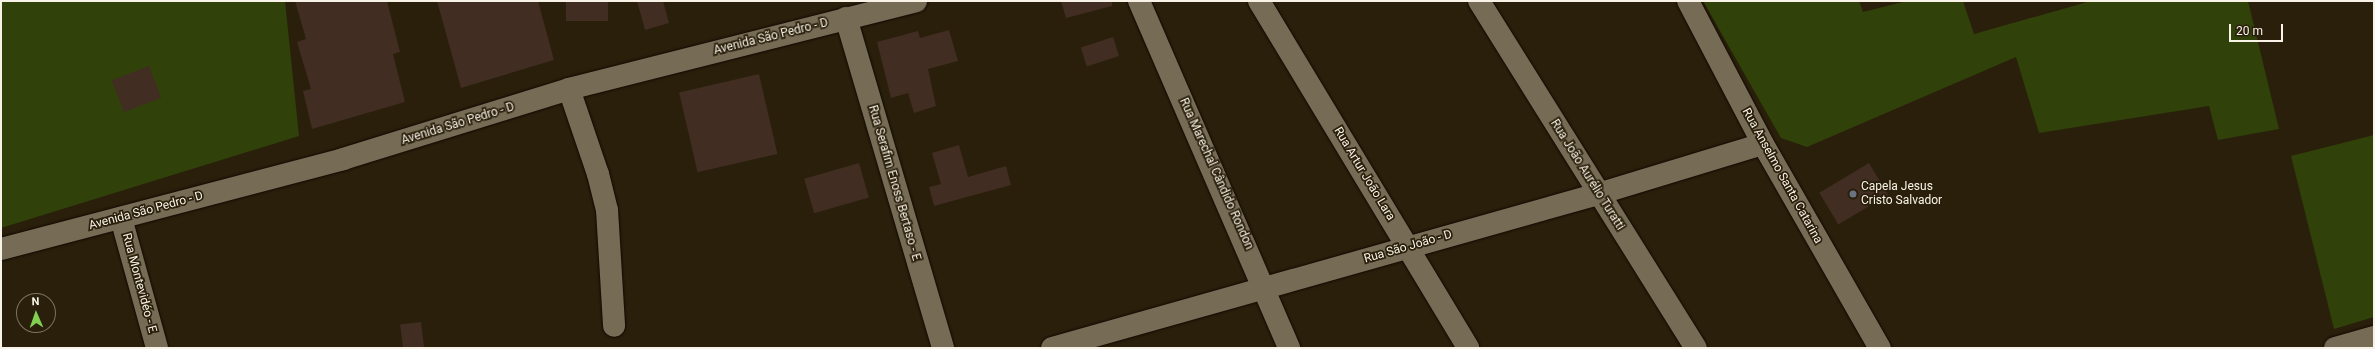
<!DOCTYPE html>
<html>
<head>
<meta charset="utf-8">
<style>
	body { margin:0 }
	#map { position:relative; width:2375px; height:349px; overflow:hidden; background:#291f0b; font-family:Roboto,sans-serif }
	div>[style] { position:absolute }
	.green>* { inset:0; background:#304209 }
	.building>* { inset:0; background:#412d22; transform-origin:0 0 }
	.roads { filter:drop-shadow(0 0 1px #110800) drop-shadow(0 0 1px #110800) }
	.minor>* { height:22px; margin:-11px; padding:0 11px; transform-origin:11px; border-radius:11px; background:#766b55 }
	.dots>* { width:11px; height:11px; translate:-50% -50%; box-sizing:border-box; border:2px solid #291f0b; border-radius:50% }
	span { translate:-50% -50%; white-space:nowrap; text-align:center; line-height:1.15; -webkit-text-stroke:3.5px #291f0b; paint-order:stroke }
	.street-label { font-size:12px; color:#f9f3e7 }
	.poi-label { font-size:12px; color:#f9f3e7 }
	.left { translate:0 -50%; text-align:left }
	.frame { position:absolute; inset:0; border:2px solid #f9f3e7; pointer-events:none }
	.north { position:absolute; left:16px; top:293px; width:40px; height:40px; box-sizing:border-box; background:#291f0b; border:1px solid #7c7463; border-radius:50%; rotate:358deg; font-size:11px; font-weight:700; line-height:16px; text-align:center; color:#f9f3e7 }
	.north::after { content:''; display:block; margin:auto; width:14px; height:18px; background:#81d050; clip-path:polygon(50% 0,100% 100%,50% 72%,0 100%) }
	.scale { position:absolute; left:2229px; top:24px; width:54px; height:18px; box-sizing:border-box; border:2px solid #f9f3e7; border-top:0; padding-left:5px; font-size:12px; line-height:14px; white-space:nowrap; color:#f9f3e7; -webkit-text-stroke:3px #291f0b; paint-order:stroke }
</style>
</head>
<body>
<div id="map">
	<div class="green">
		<div style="clip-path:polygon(1px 1px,285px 1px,299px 136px,1px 228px)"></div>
		<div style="clip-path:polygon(1703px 1px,1859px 1px,1863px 12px,1907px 1px,1963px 1px,1974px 34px,2091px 1px,2248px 1px,2279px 129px,2218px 140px,2209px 106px,2039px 133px,2016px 57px,1807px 147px,1781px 138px)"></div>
		<div style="clip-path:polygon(2374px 135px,2374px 317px,2334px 329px,2291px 156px)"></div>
	</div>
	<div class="building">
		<div style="clip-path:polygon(295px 1px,387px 1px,400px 52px,393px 54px,405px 102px,312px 129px,303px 91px,311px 89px,297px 42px,306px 39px)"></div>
		<div style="clip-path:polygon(437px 1px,538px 1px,554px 60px,461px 88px)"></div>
		<div style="left:566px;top:1px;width:42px;height:20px"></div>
		<div style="clip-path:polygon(637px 1px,663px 1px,669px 23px,645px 30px)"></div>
		<div style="clip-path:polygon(1061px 1px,1112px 1px,1112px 6px,1066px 18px)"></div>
		<div style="clip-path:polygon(949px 30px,958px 61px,928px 69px,936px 106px,914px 113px,908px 93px,891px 98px,877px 42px,918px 31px,920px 38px)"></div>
		<div style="left:1113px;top:37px;width:20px;height:34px;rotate:72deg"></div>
		<div style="left:149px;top:66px;width:34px;height:40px;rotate:69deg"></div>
		<div style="left:759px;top:74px;width:82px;height:82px;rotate:77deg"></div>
		<div style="clip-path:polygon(959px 145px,968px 177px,1006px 166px,1011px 185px,934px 206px,929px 187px,941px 184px,932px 153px)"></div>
		<div style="left:859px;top:163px;width:36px;height:57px;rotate:74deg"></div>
		<div style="left:1869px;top:163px;width:37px;height:58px;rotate:59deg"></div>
		<div style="left:421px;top:322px;width:26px;height:21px;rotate:83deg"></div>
	</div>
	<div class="roads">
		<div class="minor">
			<div style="left:1139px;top:1px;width:378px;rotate:66.6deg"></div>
			<div style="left:1259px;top:1px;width:405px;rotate:58.9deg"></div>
			<div style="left:1479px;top:1px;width:409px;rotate:58deg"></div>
			<div style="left:1688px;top:1px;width:161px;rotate:62.3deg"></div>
			<div style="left:1763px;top:144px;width:235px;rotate:60.2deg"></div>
			<div style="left:846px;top:18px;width:344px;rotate:73.6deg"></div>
			<div style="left:569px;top:89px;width:90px;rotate:71.2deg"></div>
			<div style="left:598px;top:174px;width:37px;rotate:76deg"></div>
			<div style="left:607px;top:210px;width:116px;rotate:86.5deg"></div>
			<div style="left:121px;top:218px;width:135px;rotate:74.5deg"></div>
			<div style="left:1px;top:249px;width:354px;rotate:-14.7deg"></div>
			<div style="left:343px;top:159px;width:237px;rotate:-17.2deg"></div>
			<div style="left:569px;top:89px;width:358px;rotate:-14.2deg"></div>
			<div style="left:1052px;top:348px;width:567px;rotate:-15.75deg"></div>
			<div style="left:1598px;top:194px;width:172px;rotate:-16.9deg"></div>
			<div style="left:2335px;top:348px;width:41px;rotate:-15.8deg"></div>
		</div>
	</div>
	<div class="dots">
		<div style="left:1853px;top:194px;background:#6b7280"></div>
	</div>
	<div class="street-label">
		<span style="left:771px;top:37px;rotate:-14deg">Avenida São Pedro - D</span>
		<span style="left:458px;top:124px;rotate:-17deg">Avenida São Pedro - D</span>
		<span style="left:1216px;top:174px;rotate:66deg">Rua Marechal Cândido Rondon</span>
		<span style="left:1364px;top:174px;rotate:59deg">Rua Artur João Lara</span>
		<span style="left:1587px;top:175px;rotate:58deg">Rua João Aurélio Turatti</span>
		<span style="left:1782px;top:176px;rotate:61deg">Rua Anselmo Santa Catarina</span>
		<span style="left:894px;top:183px;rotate:74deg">Rua Serafim Enoss Bertaso - E</span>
		<span style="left:146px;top:211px;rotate:-15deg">Avenida São Pedro - D</span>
		<span style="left:1408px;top:247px;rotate:-16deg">Rua São João - D</span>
		<span style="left:139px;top:283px;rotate:75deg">Rua Montevidéo - E</span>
	</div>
	<div class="poi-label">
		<span class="left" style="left:1861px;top:194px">Capela Jesus<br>Cristo Salvador</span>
	</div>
	<div class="frame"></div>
	<div class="north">N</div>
	<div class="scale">20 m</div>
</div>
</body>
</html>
